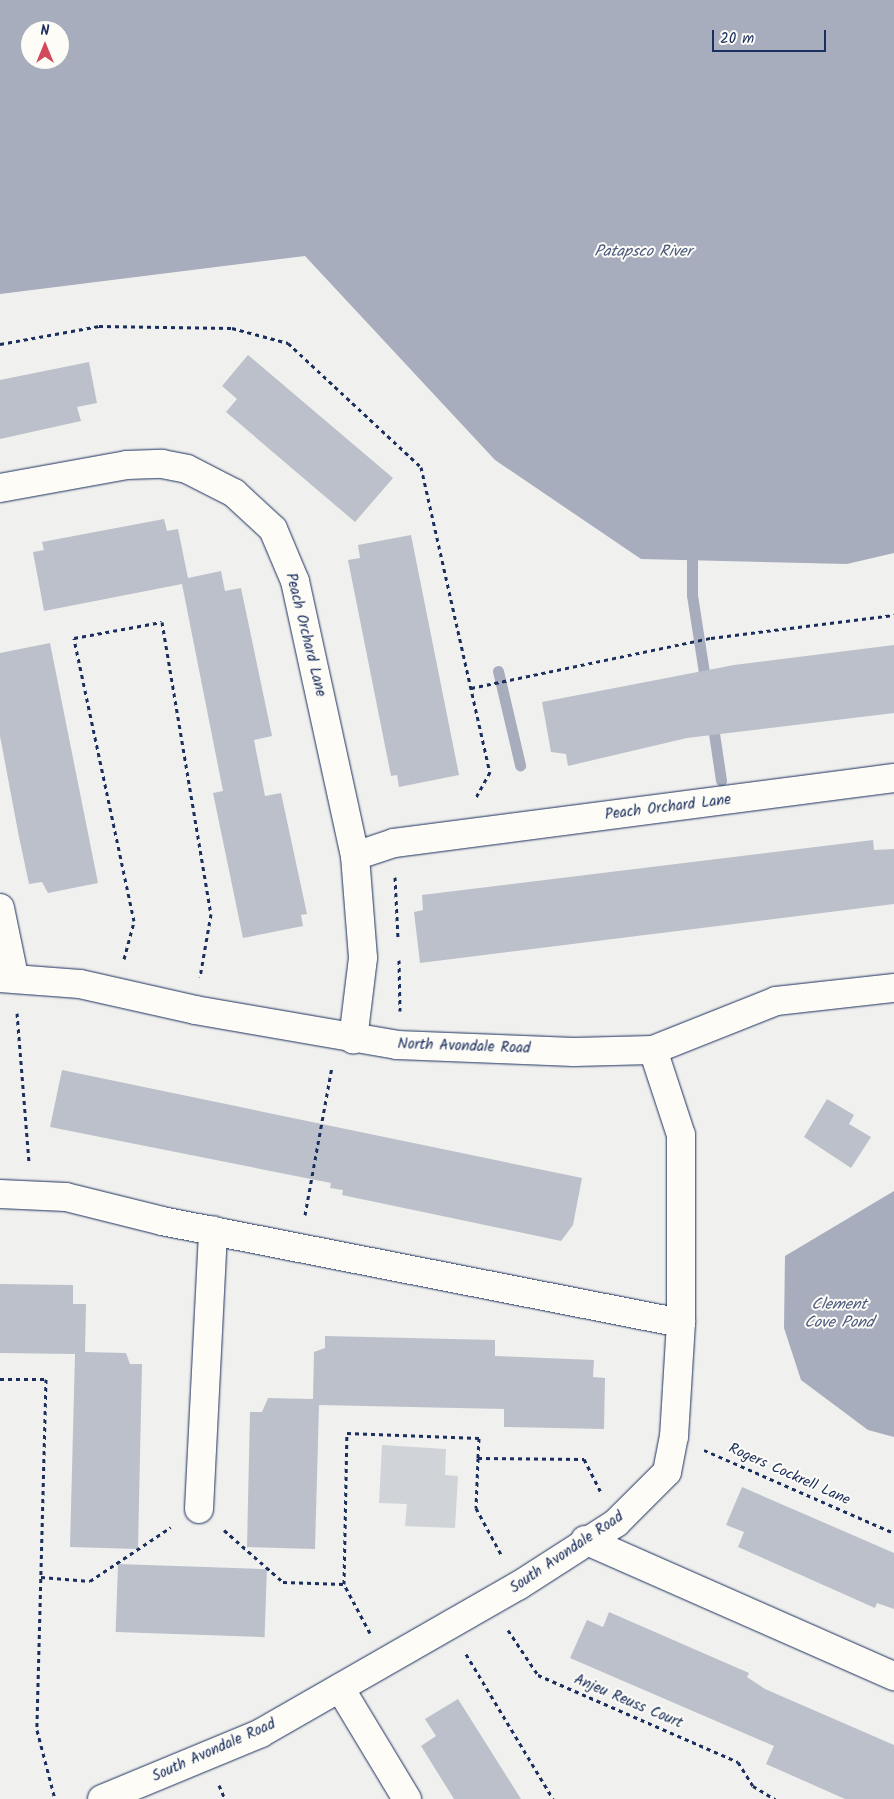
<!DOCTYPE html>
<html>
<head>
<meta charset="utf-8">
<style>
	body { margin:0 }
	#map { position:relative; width:894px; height:1799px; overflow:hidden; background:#f0f0ee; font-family:Kalam,sans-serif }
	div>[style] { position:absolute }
	.green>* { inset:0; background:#d0d3d8 }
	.water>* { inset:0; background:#a7adbd }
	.stream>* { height:11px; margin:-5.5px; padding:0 5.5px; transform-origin:5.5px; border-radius:5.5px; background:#a7adbd }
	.building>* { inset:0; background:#bbc0ca; transform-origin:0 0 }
	.path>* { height:3px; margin-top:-1.5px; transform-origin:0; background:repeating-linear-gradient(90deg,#1b2f5e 0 4px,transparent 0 8px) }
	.roads { filter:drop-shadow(0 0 1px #1b2f5e) drop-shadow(0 0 1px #1b2f5e) }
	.minor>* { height:28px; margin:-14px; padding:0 14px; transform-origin:14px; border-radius:14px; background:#fdfcf7 }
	span { translate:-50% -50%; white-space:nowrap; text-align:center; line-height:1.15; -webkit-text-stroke:4px #fdfcf7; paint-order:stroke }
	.street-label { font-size:15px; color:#1b2f5e }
	.water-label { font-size:16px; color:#4c5b7f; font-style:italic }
	.north { position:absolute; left:20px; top:20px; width:50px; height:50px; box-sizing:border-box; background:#fdfcf7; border:1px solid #a3aaba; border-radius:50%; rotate:0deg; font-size:14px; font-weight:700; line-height:20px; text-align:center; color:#1b2f5e }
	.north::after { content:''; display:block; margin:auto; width:18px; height:22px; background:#d1495b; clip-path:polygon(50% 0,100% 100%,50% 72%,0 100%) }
	.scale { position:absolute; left:712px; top:30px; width:114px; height:22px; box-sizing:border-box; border:2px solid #1b2f5e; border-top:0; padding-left:6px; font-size:15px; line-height:18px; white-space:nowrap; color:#1b2f5e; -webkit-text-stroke:4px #fdfcf7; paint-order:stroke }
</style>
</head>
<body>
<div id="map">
	<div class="green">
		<div style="clip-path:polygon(382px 1445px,446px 1449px,445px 1475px,458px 1476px,455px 1528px,405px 1526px,407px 1504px,379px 1503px)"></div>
	</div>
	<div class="water">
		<div style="clip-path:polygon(evenodd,0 0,894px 0,894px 553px,847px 564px,641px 559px,495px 460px,305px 256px,0 294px,0 0,30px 30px,60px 30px,60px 60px,30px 60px,30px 30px)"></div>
		<div style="clip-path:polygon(894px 1191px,894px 1437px,868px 1430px,801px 1380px,784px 1328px,785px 1256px)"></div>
	</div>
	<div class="stream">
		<div style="left:692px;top:560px;width:35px;rotate:90deg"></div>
		<div style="left:692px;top:595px;width:91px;rotate:81.2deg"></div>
		<div style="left:498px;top:671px;width:97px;rotate:76.8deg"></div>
		<div style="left:712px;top:720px;width:61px;rotate:81.5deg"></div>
	</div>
	<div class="building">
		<div style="clip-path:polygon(248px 355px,393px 478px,355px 522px,226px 412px,237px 399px,222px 386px)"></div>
		<div style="clip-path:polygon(89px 362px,97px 403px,77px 407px,81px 421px,0 439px,0 380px)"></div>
		<div style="clip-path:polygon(164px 519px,167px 531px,178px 529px,188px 578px,221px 571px,225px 591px,241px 588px,272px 736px,254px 740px,265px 796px,281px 793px,307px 914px,301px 915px,303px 926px,243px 938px,213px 793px,223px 791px,182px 584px,44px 611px,33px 552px,44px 550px,42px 542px)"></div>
		<div style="clip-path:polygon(411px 535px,459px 775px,399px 787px,397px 775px,391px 776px,348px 560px,360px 558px,358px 545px)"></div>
		<div style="clip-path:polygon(50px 643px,98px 883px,48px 893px,42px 882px,29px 884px,19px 837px,0 736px,0 653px)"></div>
		<div style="clip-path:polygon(894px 645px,894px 713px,687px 738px,568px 766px,566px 754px,551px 752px,542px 702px,734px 665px)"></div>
		<div style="clip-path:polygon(873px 840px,874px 850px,894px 849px,894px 904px,420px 963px,414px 912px,423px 910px,422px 895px)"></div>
		<div style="clip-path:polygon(62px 1070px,582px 1178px,573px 1225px,561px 1241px,342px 1195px,343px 1190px,330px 1188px,331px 1183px,50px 1127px)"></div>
		<div style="clip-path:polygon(827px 1099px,854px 1115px,849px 1124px,871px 1137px,851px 1168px,804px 1137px)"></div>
		<div style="clip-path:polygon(0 1284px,73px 1285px,73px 1304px,86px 1304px,85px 1352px,126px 1353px,130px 1364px,142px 1364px,138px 1549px,70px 1547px,75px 1354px,0 1353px)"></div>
		<div style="clip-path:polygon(325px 1336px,495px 1340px,495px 1356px,594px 1360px,593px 1377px,605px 1378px,604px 1429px,504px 1427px,504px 1409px,319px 1405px,315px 1549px,247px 1547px,250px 1412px,262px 1412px,268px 1398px,313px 1399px,314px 1352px,325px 1348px)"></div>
		<div style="clip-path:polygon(742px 1487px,894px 1553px,894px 1609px,877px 1603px,875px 1608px,738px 1547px,744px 1532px,726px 1525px)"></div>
		<div style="left:118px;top:1564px;width:149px;height:68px;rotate:2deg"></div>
		<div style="clip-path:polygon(609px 1612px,749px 1673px,747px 1677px,765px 1689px,894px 1745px,894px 1799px,845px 1799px,766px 1764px,774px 1746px,570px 1658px,587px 1620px,603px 1627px)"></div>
		<div style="clip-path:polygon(458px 1699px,521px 1799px,454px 1799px,421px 1746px,436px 1736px,425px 1719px)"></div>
	</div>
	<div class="path">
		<div style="left:0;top:344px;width:101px;rotate:-10.3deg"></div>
		<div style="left:99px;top:326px;width:133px;rotate:0.9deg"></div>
		<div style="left:232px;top:328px;width:58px;rotate:15deg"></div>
		<div style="left:288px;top:343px;width:182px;rotate:43deg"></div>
		<div style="left:421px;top:467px;width:313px;rotate:77.3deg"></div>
		<div style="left:490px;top:772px;width:31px;rotate:119deg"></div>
		<div style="left:471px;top:688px;width:245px;rotate:-11.8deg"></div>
		<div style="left:711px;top:638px;width:184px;rotate:-7.2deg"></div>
		<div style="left:395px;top:877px;width:61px;rotate:87.2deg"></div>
		<div style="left:124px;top:959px;width:39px;rotate:-75deg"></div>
		<div style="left:134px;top:921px;width:289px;rotate:-102deg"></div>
		<div style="left:74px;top:638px;width:89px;rotate:-10.3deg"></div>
		<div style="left:162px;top:622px;width:296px;rotate:80.5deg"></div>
		<div style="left:211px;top:914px;width:64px;rotate:99.9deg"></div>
		<div style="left:399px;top:960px;width:51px;rotate:88.9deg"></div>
		<div style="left:17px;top:1013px;width:148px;rotate:85.4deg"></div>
		<div style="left:305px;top:1215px;width:150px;rotate:-79.7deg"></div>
		<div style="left:0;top:1379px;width:46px"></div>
		<div style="left:46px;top:1379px;width:351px;rotate:91.5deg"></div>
		<div style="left:37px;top:1730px;width:71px;rotate:75.4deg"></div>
		<div style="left:704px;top:1450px;width:207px;rotate:23.6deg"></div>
		<div style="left:478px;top:1458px;width:50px;rotate:92.3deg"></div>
		<div style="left:476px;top:1508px;width:55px;rotate:61.6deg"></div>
		<div style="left:224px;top:1530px;width:79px;rotate:41.4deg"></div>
		<div style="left:283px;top:1582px;width:61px;rotate:1.9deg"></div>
		<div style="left:41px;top:1577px;width:49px;rotate:4.7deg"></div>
		<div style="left:90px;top:1581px;width:97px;rotate:-33.7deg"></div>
		<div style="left:508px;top:1630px;width:54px;rotate:56.3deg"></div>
		<div style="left:538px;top:1675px;width:218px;rotate:23.5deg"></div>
		<div style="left:738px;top:1762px;width:28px;rotate:58deg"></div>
		<div style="left:753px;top:1786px;width:26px;rotate:31deg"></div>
		<div style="left:370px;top:1633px;width:55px;rotate:-118deg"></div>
		<div style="left:344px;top:1584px;width:151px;rotate:-88.9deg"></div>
		<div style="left:347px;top:1433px;width:132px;rotate:2.2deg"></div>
		<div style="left:479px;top:1438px;width:20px;rotate:93deg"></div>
		<div style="left:478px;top:1458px;width:106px;rotate:0.5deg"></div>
		<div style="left:584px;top:1459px;width:37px;rotate:63deg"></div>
		<div style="left:466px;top:1654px;width:169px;rotate:59deg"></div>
		<div style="left:219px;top:1785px;width:15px;rotate:67deg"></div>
	</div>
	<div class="roads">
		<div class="minor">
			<div style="left:0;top:488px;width:129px;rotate:-10.3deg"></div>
			<div style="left:127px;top:465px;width:35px;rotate:-2deg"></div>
			<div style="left:162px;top:464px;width:25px;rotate:11deg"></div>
			<div style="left:187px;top:469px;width:53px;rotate:27.1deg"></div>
			<div style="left:234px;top:493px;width:53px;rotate:42.7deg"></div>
			<div style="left:273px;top:529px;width:56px;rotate:67.1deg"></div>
			<div style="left:295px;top:581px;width:281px;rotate:77.7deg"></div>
			<div style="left:355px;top:856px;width:102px;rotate:85.5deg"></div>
			<div style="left:363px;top:958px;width:82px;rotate:97deg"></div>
			<div style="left:355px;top:856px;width:41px;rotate:-18.4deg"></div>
			<div style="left:394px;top:843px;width:504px;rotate:-7.41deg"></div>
			<div style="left:0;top:908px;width:69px;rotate:78.4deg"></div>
			<div style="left:0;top:978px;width:80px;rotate:4.3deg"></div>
			<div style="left:80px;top:984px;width:118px;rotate:12.7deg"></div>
			<div style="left:195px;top:1010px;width:205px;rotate:9.8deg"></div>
			<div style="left:397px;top:1045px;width:177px;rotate:2.3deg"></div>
			<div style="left:574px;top:1052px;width:79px;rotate:-1.5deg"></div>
			<div style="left:653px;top:1050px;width:132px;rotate:-21.7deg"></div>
			<div style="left:776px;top:1001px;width:119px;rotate:-6.3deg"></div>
			<div style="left:0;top:1194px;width:66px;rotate:2.6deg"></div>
			<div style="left:66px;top:1197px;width:99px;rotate:14deg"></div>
			<div style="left:162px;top:1221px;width:529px;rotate:11.12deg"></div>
			<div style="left:199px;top:1509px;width:279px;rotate:-87.1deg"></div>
			<div style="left:585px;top:1540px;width:338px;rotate:23.8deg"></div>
			<div style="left:340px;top:1688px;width:130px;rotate:58.9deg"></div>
			<div style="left:102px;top:1799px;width:172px;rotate:-22.5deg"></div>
			<div style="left:261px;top:1733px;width:296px;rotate:-29.8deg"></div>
			<div style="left:518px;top:1586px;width:117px;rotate:-32.7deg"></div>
			<div style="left:616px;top:1523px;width:72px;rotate:-45deg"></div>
			<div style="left:667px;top:1472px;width:36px;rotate:-79deg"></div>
			<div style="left:674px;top:1437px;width:114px;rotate:-86.5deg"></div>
			<div style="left:681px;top:1323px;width:188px;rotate:-90deg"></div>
			<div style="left:681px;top:1135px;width:89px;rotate:-108.2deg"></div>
		</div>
	</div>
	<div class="street-label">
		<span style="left:305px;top:635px;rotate:76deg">Peach Orchard Lane</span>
		<span style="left:668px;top:808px;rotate:-7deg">Peach Orchard Lane</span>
		<span style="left:464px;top:1047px;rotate:2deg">North Avondale Road</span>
		<span style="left:789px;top:1475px;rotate:24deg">Rogers Cockrell Lane</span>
		<span style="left:567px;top:1553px;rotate:-34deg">South Avondale Road</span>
		<span style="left:628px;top:1702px;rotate:23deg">Anjeu Reuss Court</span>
		<span style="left:214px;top:1751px;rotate:-24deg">South Avondale Road</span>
	</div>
	<div class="water-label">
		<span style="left:643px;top:252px">Patapsco River</span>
		<span style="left:839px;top:1314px">Clement<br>Cove Pond</span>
	</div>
	<div class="north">N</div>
	<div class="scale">20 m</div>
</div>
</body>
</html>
